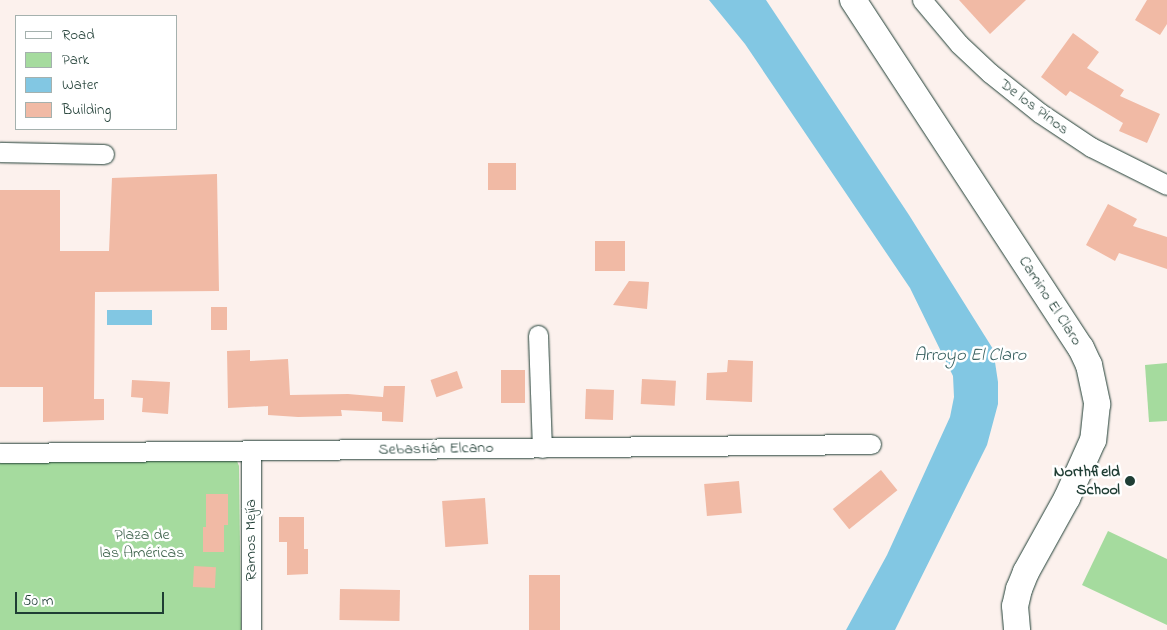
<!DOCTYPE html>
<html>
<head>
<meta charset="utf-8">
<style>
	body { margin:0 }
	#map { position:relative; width:1167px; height:630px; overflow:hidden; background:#fcf1ed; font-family:"Indie Flower",sans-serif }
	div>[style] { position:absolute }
	.green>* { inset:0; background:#a5db9e }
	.water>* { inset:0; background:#82c7e3; transform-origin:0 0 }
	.building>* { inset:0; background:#f1baa5; transform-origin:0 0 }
	.roads { filter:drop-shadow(0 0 1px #1f3d34) drop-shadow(0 0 1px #1f3d34) }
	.street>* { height:19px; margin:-9.5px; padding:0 9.5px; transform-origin:9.5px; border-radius:9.5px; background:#fff }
	.secondary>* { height:26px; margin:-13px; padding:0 13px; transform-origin:13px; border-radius:13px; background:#fff }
	.dots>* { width:14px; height:14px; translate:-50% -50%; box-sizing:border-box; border:2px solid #fff; border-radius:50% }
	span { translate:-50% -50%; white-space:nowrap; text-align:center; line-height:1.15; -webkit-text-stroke:5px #fff; paint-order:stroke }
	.street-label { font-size:16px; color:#1f3d34 }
	.poi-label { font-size:16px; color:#1f3d34; font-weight:700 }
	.right { translate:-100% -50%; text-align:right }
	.park-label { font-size:16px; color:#40644e }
	.water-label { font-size:18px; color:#386060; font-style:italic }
	.legend { position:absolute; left:15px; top:15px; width:162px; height:115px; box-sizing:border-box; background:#fff; border:1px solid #a5b1ae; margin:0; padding:6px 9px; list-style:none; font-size:15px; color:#1f3d34 }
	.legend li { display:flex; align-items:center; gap:10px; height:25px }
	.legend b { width:25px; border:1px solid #a5b1ae }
	.scale { position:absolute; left:15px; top:592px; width:149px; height:22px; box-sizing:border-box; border:2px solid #1f3d34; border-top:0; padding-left:6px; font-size:15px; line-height:18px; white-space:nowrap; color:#1f3d34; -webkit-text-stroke:4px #fff; paint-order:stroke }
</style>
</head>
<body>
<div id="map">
	<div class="green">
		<div style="clip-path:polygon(1167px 363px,1167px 421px,1149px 422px,1145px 365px)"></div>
		<div style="clip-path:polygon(232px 458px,237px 461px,239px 466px,241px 630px,0 630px,0 460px)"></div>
		<div style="clip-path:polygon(1108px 531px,1167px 559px,1167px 625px,1082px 585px)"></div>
	</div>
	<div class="water">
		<div style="clip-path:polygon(709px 0,766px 0,909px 215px,993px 349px,998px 382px,998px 404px,987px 445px,895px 630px,846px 630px,887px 555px,950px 417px,954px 397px,953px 376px,910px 288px,745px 44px)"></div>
		<div style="left:107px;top:310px;width:45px;height:15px"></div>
	</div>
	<div class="building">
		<div style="clip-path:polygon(959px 0,1026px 0,990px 34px)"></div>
		<div style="clip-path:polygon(1147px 0,1167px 0,1167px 24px,1160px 35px,1135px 20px)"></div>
		<div style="clip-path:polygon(1073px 33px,1099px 52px,1087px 68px,1124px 90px,1120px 96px,1160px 114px,1147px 143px,1119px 131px,1123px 123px,1070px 91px,1066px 96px,1041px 77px)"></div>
		<div style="left:488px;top:163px;width:28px;height:27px"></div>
		<div style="clip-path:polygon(217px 174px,219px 291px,95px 292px,94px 399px,104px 399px,104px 420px,43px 422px,43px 387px,0 387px,0 190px,60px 190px,60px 251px,109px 251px,112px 178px)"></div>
		<div style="clip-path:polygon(1108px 204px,1137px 219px,1133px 226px,1167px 237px,1167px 269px,1119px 253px,1115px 261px,1086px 245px)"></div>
		<div style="left:595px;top:241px;width:30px;height:30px"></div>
		<div style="clip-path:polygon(629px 281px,649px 282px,647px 309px,613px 305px)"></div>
		<div style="left:211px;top:307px;width:16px;height:23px"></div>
		<div style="clip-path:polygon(250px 350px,250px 361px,288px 359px,290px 395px,348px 394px,383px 397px,384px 386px,405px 386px,403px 422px,382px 421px,382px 412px,341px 410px,342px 416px,298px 417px,268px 415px,268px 406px,228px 408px,227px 351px)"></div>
		<div style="clip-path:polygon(728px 360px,753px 361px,752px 402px,706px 400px,707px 373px,727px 372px)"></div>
		<div style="left:501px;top:370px;width:24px;height:33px"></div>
		<div style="left:457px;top:371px;width:18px;height:28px;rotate:71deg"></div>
		<div style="left:642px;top:379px;width:34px;height:25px;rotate:3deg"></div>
		<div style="clip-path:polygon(132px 380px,170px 382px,168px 414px,142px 412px,143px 398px,131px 397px)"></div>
		<div style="left:586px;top:389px;width:28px;height:30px;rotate:2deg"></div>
		<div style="left:881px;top:470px;width:26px;height:62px;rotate:51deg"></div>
		<div style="left:739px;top:481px;width:32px;height:35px;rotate:85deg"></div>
		<div style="clip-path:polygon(206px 494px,228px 494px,228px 525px,224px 525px,224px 552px,203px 552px,203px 527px,206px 527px)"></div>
		<div style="left:485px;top:498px;width:46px;height:43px;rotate:86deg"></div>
		<div style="clip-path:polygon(279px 517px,304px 517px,304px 549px,308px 549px,308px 574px,287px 575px,287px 542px,279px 542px)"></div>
		<div style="left:194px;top:566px;width:22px;height:21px;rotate:3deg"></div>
		<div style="left:529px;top:575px;width:31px;height:55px"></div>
		<div style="left:340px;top:589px;width:60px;height:31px;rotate:1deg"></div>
	</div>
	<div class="roads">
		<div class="street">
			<div style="left:922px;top:0;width:57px;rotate:49.9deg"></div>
			<div style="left:959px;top:44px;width:42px;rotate:43.1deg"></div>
			<div style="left:990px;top:73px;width:64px;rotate:38.7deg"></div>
			<div style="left:1040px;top:113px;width:61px;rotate:33.7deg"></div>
			<div style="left:1091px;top:147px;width:85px;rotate:26.6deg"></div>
			<div style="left:0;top:152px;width:104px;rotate:1.1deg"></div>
			<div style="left:538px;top:335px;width:113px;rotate:88deg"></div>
			<div style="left:251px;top:451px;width:179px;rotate:90deg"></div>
			<div style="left:0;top:453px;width:871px;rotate:-0.59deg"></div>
		</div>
		<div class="secondary">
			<div style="left:853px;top:0;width:416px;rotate:56.8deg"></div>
			<div style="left:1081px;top:348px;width:19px;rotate:65deg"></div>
			<div style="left:1089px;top:365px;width:40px;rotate:78deg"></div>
			<div style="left:1097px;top:404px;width:36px;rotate:96deg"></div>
			<div style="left:1093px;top:440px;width:64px;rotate:114.1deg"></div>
			<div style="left:1067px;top:498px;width:85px;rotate:119deg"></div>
			<div style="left:1026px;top:572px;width:18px;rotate:112deg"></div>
			<div style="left:1019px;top:589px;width:17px;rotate:103deg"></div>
			<div style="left:1015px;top:606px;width:24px;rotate:85deg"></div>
		</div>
	</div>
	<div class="dots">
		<div style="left:1130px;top:481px;background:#1f3d34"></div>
	</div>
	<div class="street-label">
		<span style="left:1034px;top:107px;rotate:37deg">De los Pinos</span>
		<span style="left:1050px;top:301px;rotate:57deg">Camino El Claro</span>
		<span style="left:436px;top:449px;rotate:-1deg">Sebastián Elcano</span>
		<span style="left:251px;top:540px;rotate:-90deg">Ramos Mejía</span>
	</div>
	<div class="poi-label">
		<span class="right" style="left:1120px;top:481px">Northfield<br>School</span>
	</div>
	<div class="park-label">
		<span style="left:142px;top:544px">Plaza de<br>las Américas</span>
	</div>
	<div class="water-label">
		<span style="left:970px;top:356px">Arroyo El Claro</span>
	</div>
	<ul class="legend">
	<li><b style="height:6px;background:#fff"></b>Road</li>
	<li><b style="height:14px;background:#a5db9e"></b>Park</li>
	<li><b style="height:14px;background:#82c7e3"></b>Water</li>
	<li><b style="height:14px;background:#f1baa5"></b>Building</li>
	</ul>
	<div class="scale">50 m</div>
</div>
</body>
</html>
